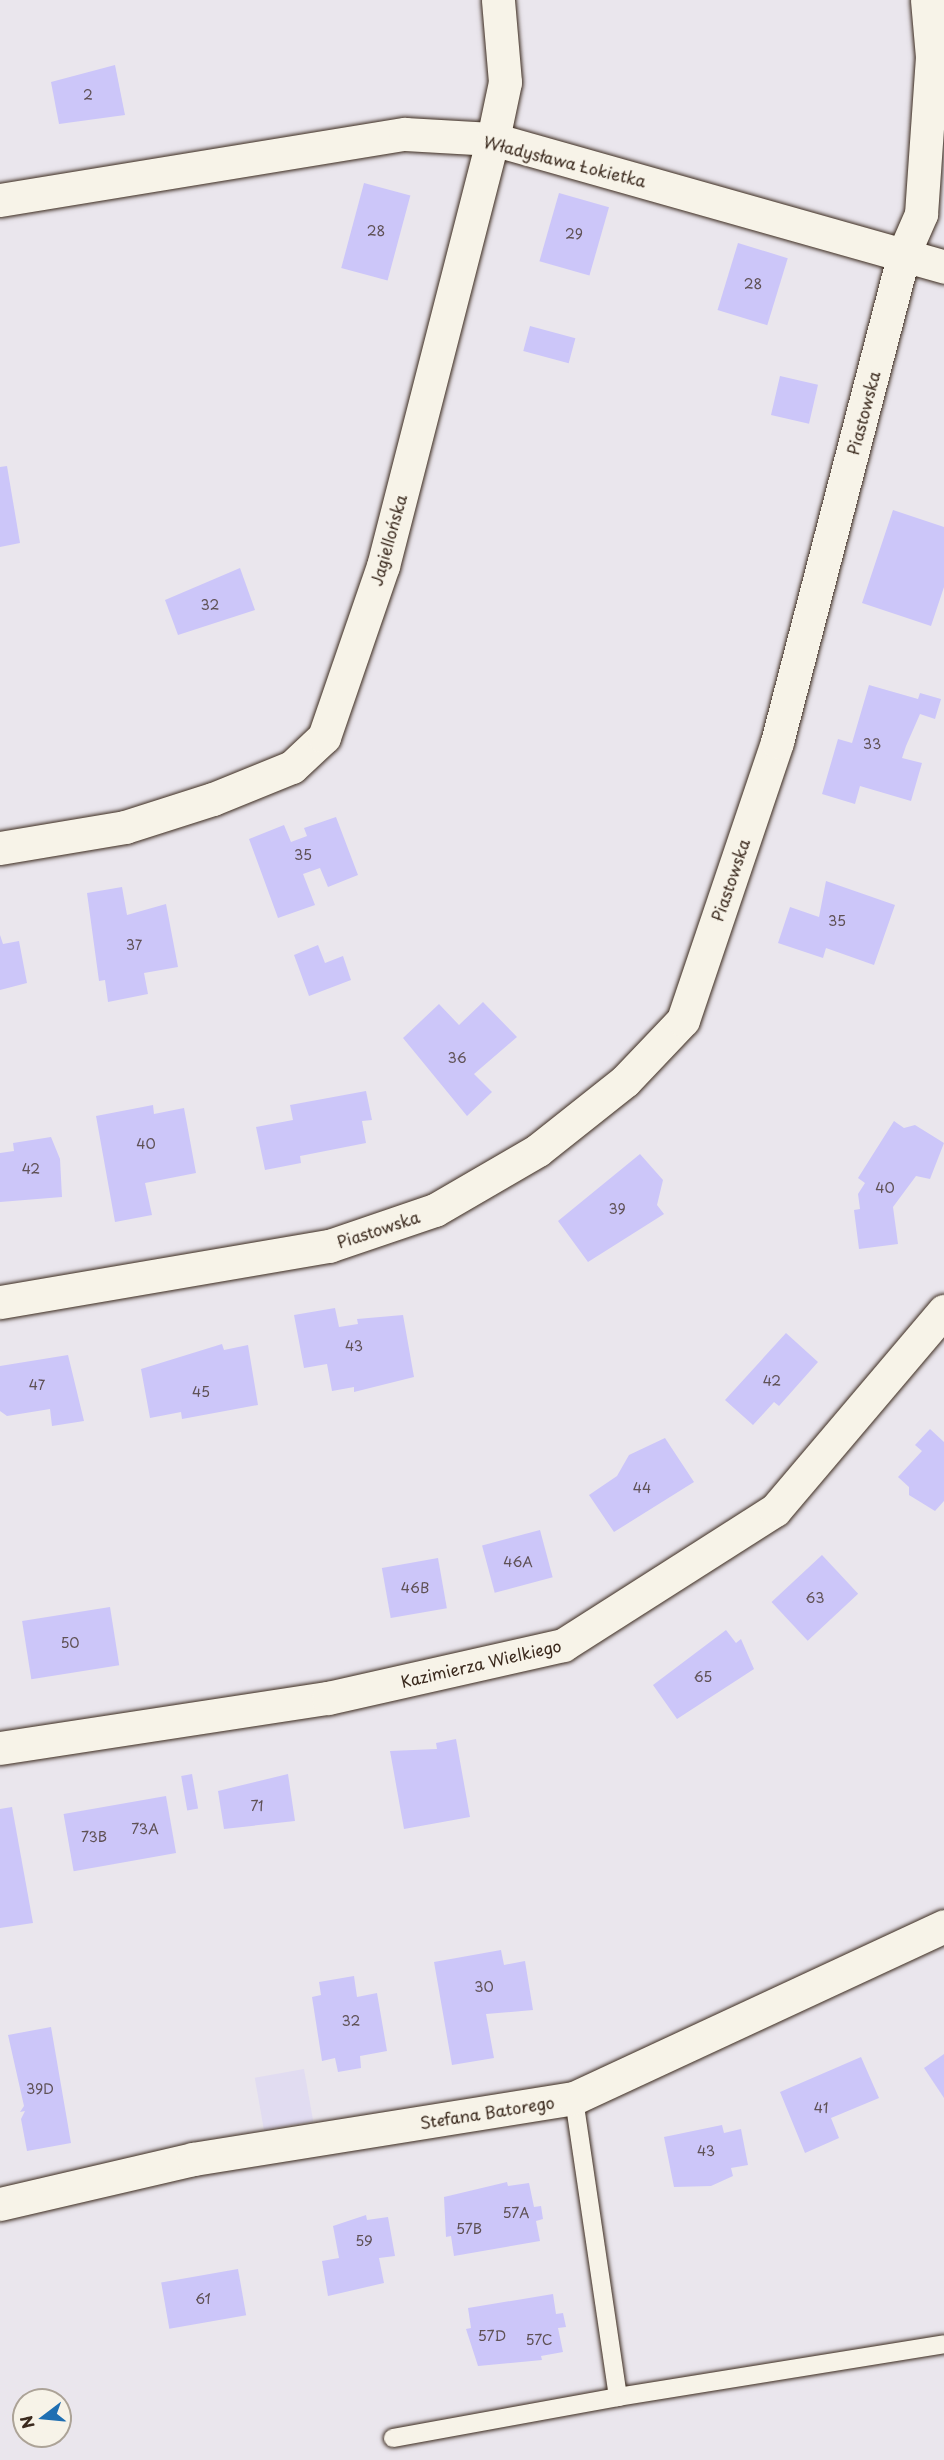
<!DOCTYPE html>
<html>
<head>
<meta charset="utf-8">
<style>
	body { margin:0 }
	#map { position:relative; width:944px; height:2460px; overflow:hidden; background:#eae6ed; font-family:"Playpen Sans",sans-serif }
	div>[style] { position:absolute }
	.built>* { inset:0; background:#e1dcf1; transform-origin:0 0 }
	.building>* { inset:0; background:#ccc6f9; transform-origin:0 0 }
	.roads { filter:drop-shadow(0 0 2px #3b2a1e) drop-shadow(0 0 2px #3b2a1e) }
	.service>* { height:18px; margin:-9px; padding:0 9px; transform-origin:9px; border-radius:9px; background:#f7f3e8 }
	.minor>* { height:33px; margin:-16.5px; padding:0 16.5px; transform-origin:16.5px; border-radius:16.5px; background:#f7f3e8 }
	span { translate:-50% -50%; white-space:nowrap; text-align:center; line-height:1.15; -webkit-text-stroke:5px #f7f3e8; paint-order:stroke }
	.number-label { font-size:14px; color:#5f5155 }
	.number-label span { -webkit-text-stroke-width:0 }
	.street-label { font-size:16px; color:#3b2a1e }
	.north { position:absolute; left:12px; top:2388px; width:60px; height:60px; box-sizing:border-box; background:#f7f3e8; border:2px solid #aca397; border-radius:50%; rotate:254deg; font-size:16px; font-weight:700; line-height:24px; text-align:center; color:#3b2a1e }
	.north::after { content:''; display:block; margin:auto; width:21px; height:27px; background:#1f6fb2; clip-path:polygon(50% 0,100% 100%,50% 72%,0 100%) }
</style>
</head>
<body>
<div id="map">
	<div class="built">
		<div style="left:304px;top:2069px;width:53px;height:50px;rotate:80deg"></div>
	</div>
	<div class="building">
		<div style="clip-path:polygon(115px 65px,125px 115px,59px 124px,51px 82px)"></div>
		<div style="left:364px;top:183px;width:48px;height:88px;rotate:15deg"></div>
		<div style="left:559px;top:193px;width:52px;height:71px;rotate:16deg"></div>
		<div style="left:738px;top:243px;width:52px;height:70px;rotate:17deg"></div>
		<div style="left:530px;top:326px;width:47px;height:26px;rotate:15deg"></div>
		<div style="left:780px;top:376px;width:39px;height:40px;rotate:13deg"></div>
		<div style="clip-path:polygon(7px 466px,20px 543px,0 547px,0 467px)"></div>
		<div style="clip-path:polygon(893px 510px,944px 527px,944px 587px,931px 626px,862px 603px)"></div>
		<div style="clip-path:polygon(240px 568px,255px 610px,178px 635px,165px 600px)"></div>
		<div style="clip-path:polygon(869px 685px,918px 699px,920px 693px,941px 699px,935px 719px,920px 714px,906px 746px,902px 758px,922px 763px,911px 801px,860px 786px,855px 804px,822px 794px,838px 739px,852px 743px)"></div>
		<div style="clip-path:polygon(336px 817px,358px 875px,328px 887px,320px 868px,303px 874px,315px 905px,278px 918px,249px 839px,284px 825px,291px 842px,307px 836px,304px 828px)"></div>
		<div style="clip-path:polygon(826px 881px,895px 905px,874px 965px,826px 948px,823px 958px,778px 943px,790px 907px,819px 917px)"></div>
		<div style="clip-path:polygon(122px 887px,127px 915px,166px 904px,178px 967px,144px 973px,148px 994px,108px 1002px,105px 980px,99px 981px,87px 893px)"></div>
		<div style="clip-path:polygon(0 935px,3px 944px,19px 941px,27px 983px,0 990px)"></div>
		<div style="clip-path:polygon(318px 945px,325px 963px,343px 956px,351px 980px,309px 996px,294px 955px)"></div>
		<div style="clip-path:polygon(483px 1002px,517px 1037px,474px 1074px,492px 1092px,467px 1116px,403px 1038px,439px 1004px,459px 1025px)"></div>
		<div style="clip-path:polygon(366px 1091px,372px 1120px,362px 1121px,366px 1143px,300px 1156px,301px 1163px,265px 1170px,256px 1127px,293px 1120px,290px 1105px)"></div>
		<div style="clip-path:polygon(153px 1105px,154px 1114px,184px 1108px,196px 1173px,145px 1183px,152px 1215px,115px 1222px,96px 1116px)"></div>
		<div style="clip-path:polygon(894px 1121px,904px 1128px,915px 1125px,944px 1143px,930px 1179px,916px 1176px,893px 1207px,898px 1244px,859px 1249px,854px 1210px,860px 1209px,858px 1194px,865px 1183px,858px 1178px)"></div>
		<div style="clip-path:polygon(51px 1137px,60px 1159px,62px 1197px,0 1202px,0 1153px,14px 1151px,13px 1143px)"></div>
		<div style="clip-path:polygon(640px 1154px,663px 1180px,657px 1205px,664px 1214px,588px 1262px,558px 1221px)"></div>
		<div style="clip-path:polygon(335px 1308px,339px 1327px,358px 1324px,357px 1319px,403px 1315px,414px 1377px,354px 1392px,354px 1387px,332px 1391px,327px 1364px,304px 1368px,294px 1315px)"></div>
		<div style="clip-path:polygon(786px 1333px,818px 1362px,779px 1406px,774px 1402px,753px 1425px,725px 1400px)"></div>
		<div style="clip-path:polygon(222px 1344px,224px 1350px,248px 1345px,258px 1405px,182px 1419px,181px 1412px,150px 1418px,141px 1369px)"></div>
		<div style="clip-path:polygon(68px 1355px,84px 1421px,52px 1426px,50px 1409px,7px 1416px,0 1411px,0 1366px)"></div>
		<div style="clip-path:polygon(930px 1429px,944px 1442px,944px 1501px,935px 1511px,909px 1495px,909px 1487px,898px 1477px,922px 1451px,915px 1445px)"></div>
		<div style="clip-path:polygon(665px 1438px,694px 1482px,614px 1532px,589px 1495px,617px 1476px,629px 1455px)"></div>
		<div style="left:540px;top:1530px;width:49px;height:60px;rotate:75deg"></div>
		<div style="left:822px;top:1555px;width:53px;height:69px;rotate:47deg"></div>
		<div style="left:438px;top:1558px;width:51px;height:57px;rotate:80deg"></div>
		<div style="left:110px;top:1607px;width:59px;height:89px;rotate:81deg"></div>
		<div style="clip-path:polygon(726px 1630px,736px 1643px,741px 1639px,754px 1669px,677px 1719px,653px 1685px)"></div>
		<div style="clip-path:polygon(456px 1739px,470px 1817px,404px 1829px,390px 1751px,437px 1749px,436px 1743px)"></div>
		<div style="left:192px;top:1774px;width:35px;height:11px;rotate:80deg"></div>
		<div style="clip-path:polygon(288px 1774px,295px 1821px,224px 1829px,218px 1791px)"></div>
		<div style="left:166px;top:1796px;width:58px;height:104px;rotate:80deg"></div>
		<div style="clip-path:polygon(12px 1807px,33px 1923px,0 1928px,0 1809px)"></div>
		<div style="clip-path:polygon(501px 1950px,504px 1965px,525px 1961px,533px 2010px,486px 2014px,494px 2058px,452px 2065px,434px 1962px)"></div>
		<div style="clip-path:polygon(354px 1976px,357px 1997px,377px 1993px,387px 2051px,360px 2056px,361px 2068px,338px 2072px,335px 2058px,322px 2061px,312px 1997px,321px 1995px,319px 1982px)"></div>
		<div style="clip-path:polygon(51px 2027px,71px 2143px,27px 2151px,21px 2119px,25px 2111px,20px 2112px,24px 2106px,8px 2035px)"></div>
		<div style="clip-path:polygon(944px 2054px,944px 2098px,924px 2068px)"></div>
		<div style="clip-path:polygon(861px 2057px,879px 2098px,831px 2118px,839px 2138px,805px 2153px,780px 2092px)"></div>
		<div style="clip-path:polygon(722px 2125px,724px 2133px,741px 2129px,748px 2165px,731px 2168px,733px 2176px,711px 2186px,674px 2187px,664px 2137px)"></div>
		<div style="clip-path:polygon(507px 2182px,508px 2186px,529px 2183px,534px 2207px,541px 2206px,543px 2219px,536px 2221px,540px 2241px,454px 2256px,451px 2236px,446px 2237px,444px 2197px)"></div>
		<div style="clip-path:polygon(366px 2215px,367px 2220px,388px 2217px,395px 2256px,379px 2258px,384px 2283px,328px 2296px,322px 2261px,339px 2258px,333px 2226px)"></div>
		<div style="left:238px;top:2269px;width:47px;height:78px;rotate:80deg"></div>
		<div style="clip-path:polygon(553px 2294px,556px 2314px,563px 2313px,566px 2327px,558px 2328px,563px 2352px,541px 2356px,542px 2360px,478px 2366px,466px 2329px,471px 2328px,468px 2308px)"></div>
	</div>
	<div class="roads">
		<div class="service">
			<div style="left:618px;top:2397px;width:330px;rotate:-9.2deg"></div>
			<div style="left:393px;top:2438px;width:229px;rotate:-10.3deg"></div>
			<div style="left:618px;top:2397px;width:302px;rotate:-98.4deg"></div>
		</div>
		<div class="minor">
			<div style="left:0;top:200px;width:410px;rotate:-9.3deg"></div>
			<div style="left:405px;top:134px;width:88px;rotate:3.3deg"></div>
			<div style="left:493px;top:139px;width:469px;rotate:15.8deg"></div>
			<div style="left:0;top:848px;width:127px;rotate:-9.5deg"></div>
			<div style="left:125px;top:827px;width:92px;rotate:-17.7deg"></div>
			<div style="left:213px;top:799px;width:85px;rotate:-22.1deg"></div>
			<div style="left:292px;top:767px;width:44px;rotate:-43.2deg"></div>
			<div style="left:324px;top:737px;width:181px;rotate:-71deg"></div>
			<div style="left:383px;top:566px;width:441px;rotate:-75.6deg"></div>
			<div style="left:493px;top:139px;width:58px;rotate:-78.1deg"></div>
			<div style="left:505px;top:82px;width:82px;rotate:-94.9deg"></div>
			<div style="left:0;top:1302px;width:334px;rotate:-9.7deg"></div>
			<div style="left:329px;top:1246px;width:112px;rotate:-18.8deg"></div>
			<div style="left:435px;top:1210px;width:119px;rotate:-30.2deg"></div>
			<div style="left:538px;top:1150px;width:111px;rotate:-38.4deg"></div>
			<div style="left:625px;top:1081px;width:84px;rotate:-46.4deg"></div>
			<div style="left:683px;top:1020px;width:293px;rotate:-71.3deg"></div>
			<div style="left:777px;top:742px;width:505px;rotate:-75.44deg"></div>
			<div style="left:904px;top:253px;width:43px;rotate:-66.4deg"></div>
			<div style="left:921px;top:214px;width:157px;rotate:-86deg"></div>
			<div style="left:932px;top:57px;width:57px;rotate:-95deg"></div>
			<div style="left:0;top:1748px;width:332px;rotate:-8.7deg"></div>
			<div style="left:328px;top:1698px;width:241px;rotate:-12.7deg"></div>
			<div style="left:563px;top:1645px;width:251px;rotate:-32.5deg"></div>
			<div style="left:775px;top:1510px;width:261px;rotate:-49.7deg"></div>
			<div style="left:0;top:2204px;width:198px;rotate:-13.1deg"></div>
			<div style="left:193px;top:2159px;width:386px;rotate:-9.1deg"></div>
			<div style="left:574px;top:2098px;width:408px;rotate:-24.9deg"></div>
		</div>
	</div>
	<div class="number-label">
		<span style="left:88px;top:95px">2</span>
		<span style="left:376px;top:231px">28</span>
		<span style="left:574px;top:234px">29</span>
		<span style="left:753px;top:284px">28</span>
		<span style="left:210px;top:605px">32</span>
		<span style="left:872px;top:744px">33</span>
		<span style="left:303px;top:855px">35</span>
		<span style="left:837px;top:921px">35</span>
		<span style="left:134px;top:945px">37</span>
		<span style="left:457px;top:1058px">36</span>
		<span style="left:146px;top:1144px">40</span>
		<span style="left:31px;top:1169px">42</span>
		<span style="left:885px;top:1188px">40</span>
		<span style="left:617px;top:1209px">39</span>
		<span style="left:354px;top:1346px">43</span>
		<span style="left:772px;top:1381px">42</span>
		<span style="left:37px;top:1385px">47</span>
		<span style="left:201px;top:1392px">45</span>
		<span style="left:642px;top:1488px">44</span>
		<span style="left:518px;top:1562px">46A</span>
		<span style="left:415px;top:1588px">46B</span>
		<span style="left:815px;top:1598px">63</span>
		<span style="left:70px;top:1643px">50</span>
		<span style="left:703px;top:1677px">65</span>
		<span style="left:257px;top:1806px">71</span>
		<span style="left:145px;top:1829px">73A</span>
		<span style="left:94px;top:1837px">73B</span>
		<span style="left:484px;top:1987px">30</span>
		<span style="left:351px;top:2021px">32</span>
		<span style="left:40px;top:2089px">39D</span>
		<span style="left:821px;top:2108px">41</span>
		<span style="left:706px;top:2151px">43</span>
		<span style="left:516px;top:2213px">57A</span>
		<span style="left:469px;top:2229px">57B</span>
		<span style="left:364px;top:2241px">59</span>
		<span style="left:203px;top:2299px">61</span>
		<span style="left:492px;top:2336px">57D</span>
		<span style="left:539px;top:2340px">57C</span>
	</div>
	<div class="street-label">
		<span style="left:565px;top:161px;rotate:14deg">Władysława Łokietka</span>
		<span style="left:863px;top:413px;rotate:-75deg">Piastowska</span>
		<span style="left:388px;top:540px;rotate:-74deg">Jagiellońska</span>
		<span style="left:730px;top:880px;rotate:-71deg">Piastowska</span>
		<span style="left:378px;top:1229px;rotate:-18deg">Piastowska</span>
		<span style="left:481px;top:1663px;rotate:-13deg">Kazimierza Wielkiego</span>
		<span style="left:487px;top:2112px;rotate:-9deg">Stefana Batorego</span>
	</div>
	<div class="north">N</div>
</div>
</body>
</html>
